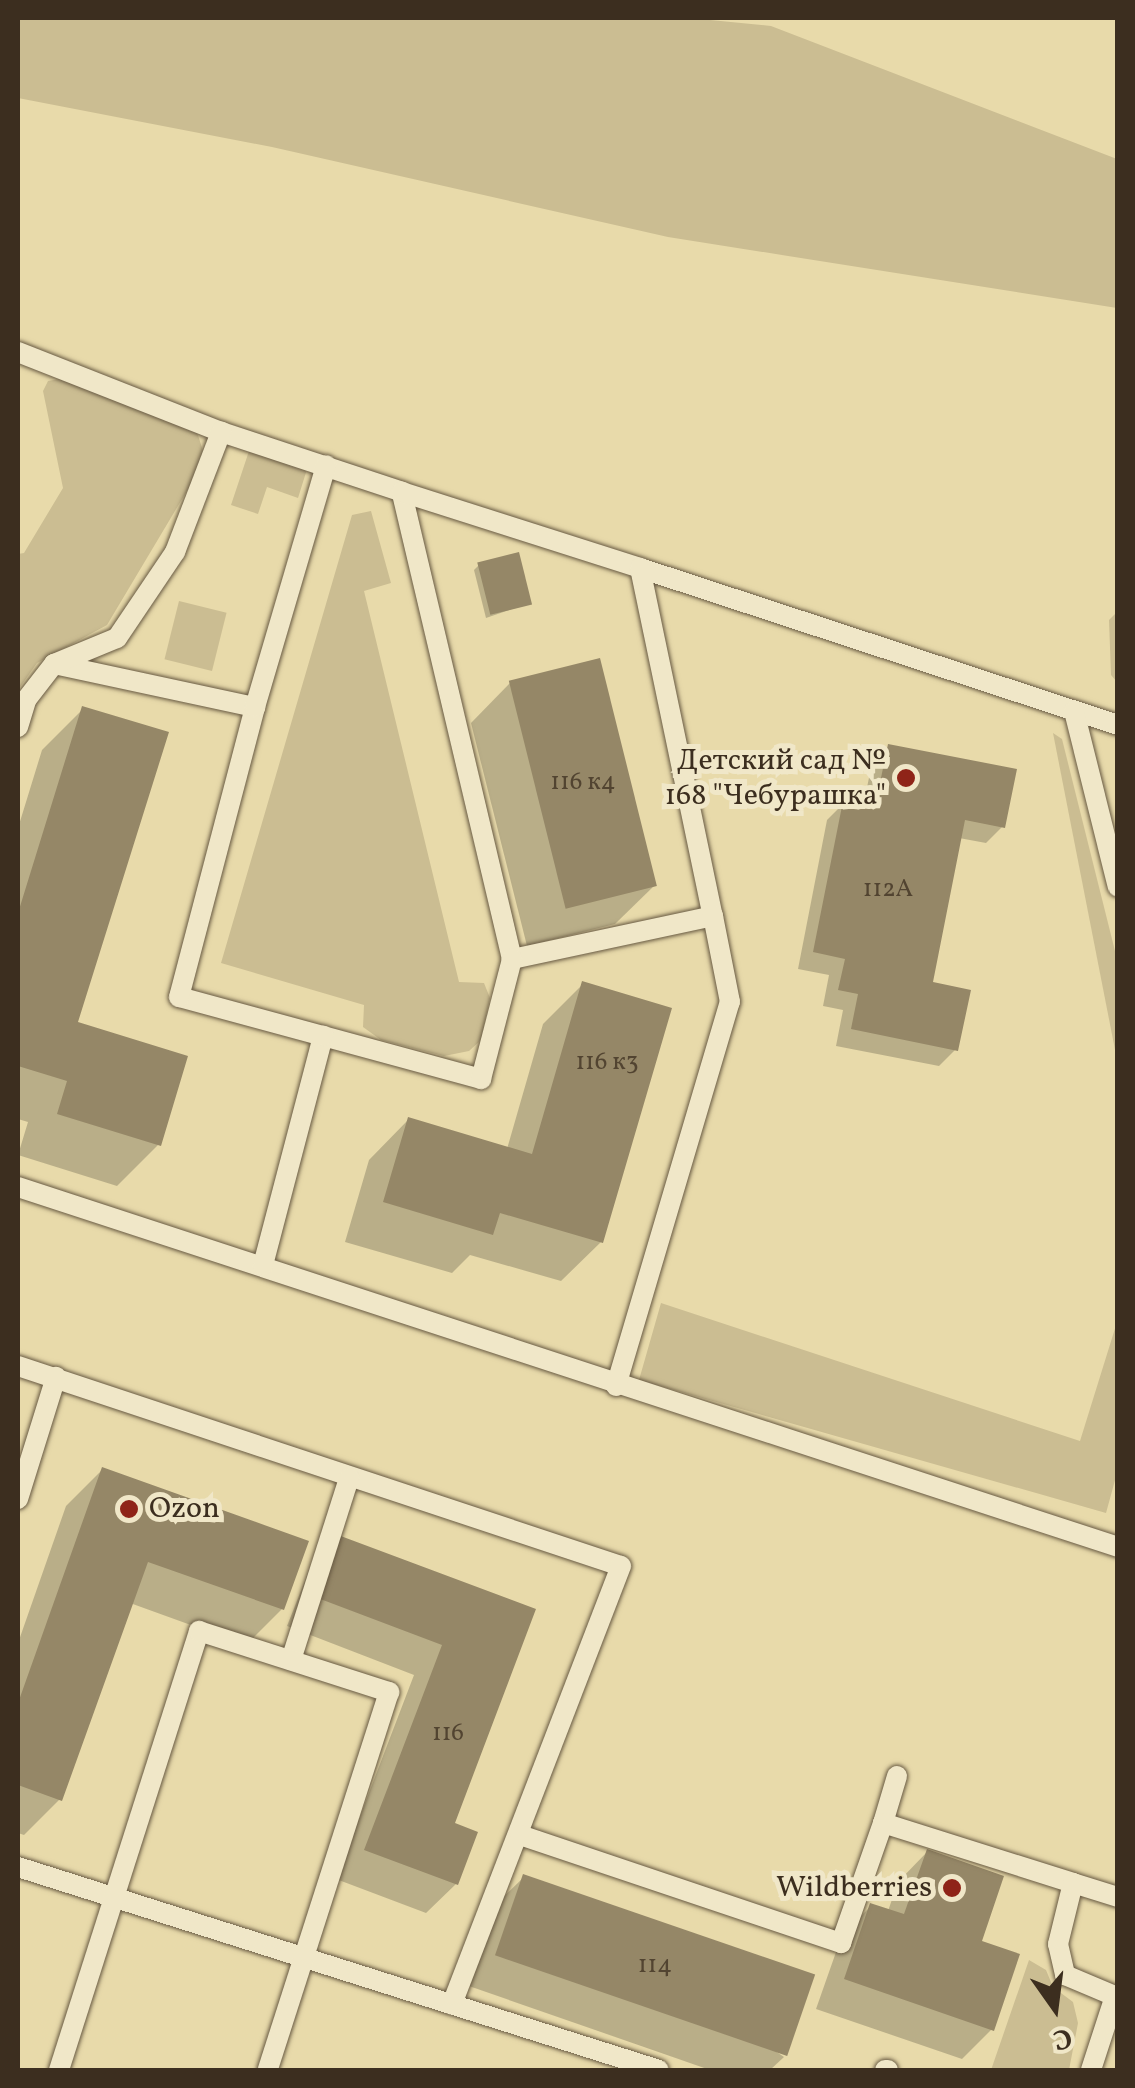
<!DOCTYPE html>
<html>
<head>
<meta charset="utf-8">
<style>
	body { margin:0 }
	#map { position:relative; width:1135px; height:2088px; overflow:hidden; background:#e8daaa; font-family:Vollkorn,serif }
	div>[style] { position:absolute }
	.green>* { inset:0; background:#cbbd92; transform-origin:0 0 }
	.shadow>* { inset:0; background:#0003 }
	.building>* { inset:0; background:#958767; transform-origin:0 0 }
	.roads { filter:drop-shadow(0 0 2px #675942) drop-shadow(0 0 2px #675942) }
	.service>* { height:20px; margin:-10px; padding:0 10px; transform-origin:10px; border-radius:10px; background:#f0e7c8 }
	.dots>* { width:28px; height:28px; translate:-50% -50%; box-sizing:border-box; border:5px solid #f0e7c8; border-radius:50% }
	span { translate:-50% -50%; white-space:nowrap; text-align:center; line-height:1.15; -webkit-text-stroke:10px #f0e7c8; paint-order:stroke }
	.number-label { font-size:25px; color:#524431 }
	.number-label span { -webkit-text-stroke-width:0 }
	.poi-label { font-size:30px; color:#3c2e1f }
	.right { translate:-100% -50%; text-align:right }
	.left { translate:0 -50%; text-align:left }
	.frame { position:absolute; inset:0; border:20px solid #3c2e1f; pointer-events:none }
	.north { position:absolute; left:1005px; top:1958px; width:100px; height:100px; -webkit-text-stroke:8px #f0e7c8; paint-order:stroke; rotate:166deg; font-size:28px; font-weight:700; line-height:40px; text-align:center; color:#3c2e1f }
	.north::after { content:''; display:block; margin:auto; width:35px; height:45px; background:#3c2e1f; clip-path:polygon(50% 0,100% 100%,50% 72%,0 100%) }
</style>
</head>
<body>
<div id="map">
	<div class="green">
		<div style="clip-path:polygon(18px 18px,690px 18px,771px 26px,1117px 159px,1117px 308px,668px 237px,272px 147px,18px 98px)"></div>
		<div style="clip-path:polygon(59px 379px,197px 432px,203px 451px,197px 474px,107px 625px,37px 663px,18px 690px,18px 554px,24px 553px,63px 488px,43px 391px,48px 381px)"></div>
		<div style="clip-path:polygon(250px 448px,308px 466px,298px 498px,267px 487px,258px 514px,231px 505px)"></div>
		<div style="clip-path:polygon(371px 511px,391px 583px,364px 591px,459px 982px,484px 983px,490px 998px,481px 1040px,469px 1051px,444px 1056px,381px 1040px,363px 1027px,364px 1005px,221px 963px,352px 515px)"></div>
		<div style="left:179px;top:601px;width:49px;height:60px;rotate:14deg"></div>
		<div style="clip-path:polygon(1117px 612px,1117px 682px,1111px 675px,1109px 620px)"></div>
		<div style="clip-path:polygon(1053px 733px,1062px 739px,1117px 959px,1117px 1060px)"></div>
		<div style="clip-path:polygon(661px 1303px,1080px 1441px,1117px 1322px,1117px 1473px,1106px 1513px,639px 1380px)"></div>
		<div style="clip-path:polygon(1029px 1960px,1046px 1970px,1053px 1987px,1073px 2002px,1078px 2023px,1069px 2070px,991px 2070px)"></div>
	</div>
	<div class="shadow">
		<div style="clip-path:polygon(479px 565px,529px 603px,486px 618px,474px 570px)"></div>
		<div style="clip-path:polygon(510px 683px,655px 885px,615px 924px,527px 946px,471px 723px)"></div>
		<div style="clip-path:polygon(83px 709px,75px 1024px,158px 1145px,117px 1186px,18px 1155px,28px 1122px,18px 1119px,18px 828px,42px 750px)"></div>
		<div style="clip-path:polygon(889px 746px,1003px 826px,986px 843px,959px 838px,930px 984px,956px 1049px,939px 1066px,836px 1046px,843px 1010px,823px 1006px,829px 975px,798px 969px,827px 820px,844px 803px,863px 807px,872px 763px)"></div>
		<div style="clip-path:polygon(583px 984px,601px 1242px,561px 1281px,470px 1255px,452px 1273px,345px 1242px,369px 1160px,408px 1120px,507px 1149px,543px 1024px)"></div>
		<div style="clip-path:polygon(102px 1470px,282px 1609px,246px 1645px,130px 1603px,60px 1799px,24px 1835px,18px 1833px,18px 1643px,66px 1506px)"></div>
		<div style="clip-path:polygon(339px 1538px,532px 1611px,451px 1824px,456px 1884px,426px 1913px,336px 1879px,414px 1675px,287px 1626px,310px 1568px)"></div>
		<div style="clip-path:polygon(927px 1852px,978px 1942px,991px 2030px,962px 2059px,816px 2009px,842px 1935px,871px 1906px,888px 1911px,898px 1882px)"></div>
		<div style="clip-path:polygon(524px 1877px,784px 2057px,770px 2070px,710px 2070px,466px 1985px,494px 1906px)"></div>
	</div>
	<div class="building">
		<div style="left:519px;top:552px;width:54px;height:43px;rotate:76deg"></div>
		<div style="left:600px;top:658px;width:235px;height:94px;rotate:76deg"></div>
		<div style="clip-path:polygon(82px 706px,169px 732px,78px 1022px,188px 1056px,161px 1146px,57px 1114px,67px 1081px,18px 1066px,18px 913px)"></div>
		<div style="clip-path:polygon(888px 744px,1017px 769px,1005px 828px,965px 820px,933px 982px,971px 990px,958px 1051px,851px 1029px,858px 994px,838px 990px,845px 959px,813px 952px,843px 801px,875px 807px)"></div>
		<div style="clip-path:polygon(582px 981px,672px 1008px,603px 1243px,500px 1213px,493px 1235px,383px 1202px,408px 1117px,532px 1154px)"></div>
		<div style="clip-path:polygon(102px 1467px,309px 1541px,284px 1610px,148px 1562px,62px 1801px,18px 1785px,18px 1703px)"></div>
		<div style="clip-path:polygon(338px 1535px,536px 1609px,455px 1823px,478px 1832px,458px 1885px,364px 1850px,442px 1645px,315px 1597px)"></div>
		<div style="clip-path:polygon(927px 1849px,1004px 1876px,982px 1941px,1020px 1954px,994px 2031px,844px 1979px,870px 1903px,904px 1914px)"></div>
		<div style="left:523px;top:1874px;width:309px;height:86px;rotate:19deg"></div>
	</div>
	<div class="roads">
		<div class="service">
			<div style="left:18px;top:352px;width:218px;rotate:21.5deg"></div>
			<div style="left:221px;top:432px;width:191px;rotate:18.3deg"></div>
			<div style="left:640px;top:568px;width:356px;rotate:78.2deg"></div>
			<div style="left:713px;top:916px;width:206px;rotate:167.9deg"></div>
			<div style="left:512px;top:959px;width:480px;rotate:-103.3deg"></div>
			<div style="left:402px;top:492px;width:250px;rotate:17.7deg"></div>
			<div style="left:640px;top:568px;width:503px;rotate:18.18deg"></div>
			<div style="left:54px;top:664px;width:206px;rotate:12.1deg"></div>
			<div style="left:1074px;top:711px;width:181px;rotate:76deg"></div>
			<div style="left:18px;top:727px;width:28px;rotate:-73deg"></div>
			<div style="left:26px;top:700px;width:46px;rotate:-52.1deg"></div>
			<div style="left:54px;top:664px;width:68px;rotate:-22.4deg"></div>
			<div style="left:117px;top:638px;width:104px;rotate:-56deg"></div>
			<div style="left:175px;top:552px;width:129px;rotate:-69deg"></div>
			<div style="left:323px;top:1036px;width:164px;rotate:15.2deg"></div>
			<div style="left:481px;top:1079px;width:124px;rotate:-75.5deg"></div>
			<div style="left:18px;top:1187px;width:1157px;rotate:18.12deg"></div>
			<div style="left:263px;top:1265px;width:237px;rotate:-75.3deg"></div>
			<div style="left:323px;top:1036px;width:149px;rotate:-164.8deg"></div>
			<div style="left:179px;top:997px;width:300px;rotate:-75.3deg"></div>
			<div style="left:255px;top:707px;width:252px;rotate:-73.6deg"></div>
			<div style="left:18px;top:1366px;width:635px;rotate:18.35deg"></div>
			<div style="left:621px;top:1566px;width:470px;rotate:111.1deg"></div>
			<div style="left:616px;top:1386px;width:401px;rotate:-73.5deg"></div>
			<div style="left:730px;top:1002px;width:88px;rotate:-101.2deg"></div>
			<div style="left:18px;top:1499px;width:128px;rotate:-72.7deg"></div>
			<div style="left:291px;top:1660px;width:191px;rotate:-72.3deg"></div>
			<div style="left:883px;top:1823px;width:49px;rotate:-73.4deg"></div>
			<div style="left:520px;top:1835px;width:339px;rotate:18.6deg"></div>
			<div style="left:841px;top:1943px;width:127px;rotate:-70.7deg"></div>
			<div style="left:883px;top:1823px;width:199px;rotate:17.5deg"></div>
			<div style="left:1073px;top:1883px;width:63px;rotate:103.8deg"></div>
			<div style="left:1058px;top:1944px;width:32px;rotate:77deg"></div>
			<div style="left:1065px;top:1975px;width:54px;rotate:22.8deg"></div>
			<div style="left:1115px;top:1996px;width:78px;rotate:108deg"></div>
			<div style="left:18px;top:1867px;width:672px;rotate:17.57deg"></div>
			<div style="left:1073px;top:1883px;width:47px;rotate:17.3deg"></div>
			<div style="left:59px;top:2070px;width:461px;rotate:-72.3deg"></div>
			<div style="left:199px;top:1631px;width:200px;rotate:17.8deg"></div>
			<div style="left:389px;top:1692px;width:397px;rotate:107.8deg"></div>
			<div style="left:885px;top:2070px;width:3px"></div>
		</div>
	</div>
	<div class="dots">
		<div style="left:906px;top:778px;background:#8f2418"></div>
		<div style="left:129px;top:1509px;background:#8f2418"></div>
		<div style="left:952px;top:1888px;background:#8f2418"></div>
	</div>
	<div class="number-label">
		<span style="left:583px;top:783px">116 к4</span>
		<span style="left:888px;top:890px">112А</span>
		<span style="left:607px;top:1063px">116 к3</span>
		<span style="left:448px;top:1734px">116</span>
		<span style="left:655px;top:1966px">114</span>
	</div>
	<div class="poi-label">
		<span class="right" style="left:886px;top:778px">Детский сад №<br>168 "Чебурашка"</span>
		<span class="left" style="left:149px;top:1509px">Ozon</span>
		<span class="right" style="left:932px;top:1888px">Wildberries</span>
	</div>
	<div class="frame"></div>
	<div class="north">С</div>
</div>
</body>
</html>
